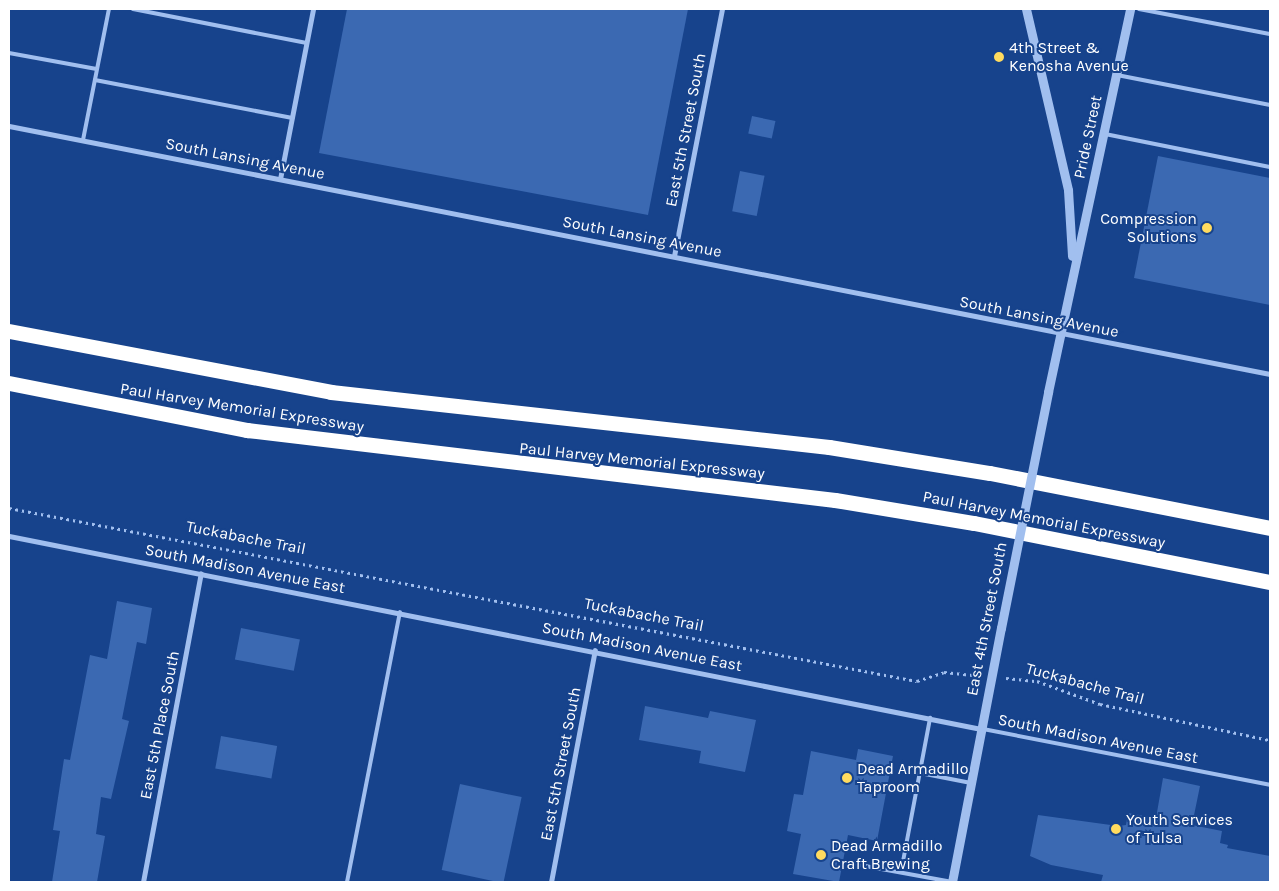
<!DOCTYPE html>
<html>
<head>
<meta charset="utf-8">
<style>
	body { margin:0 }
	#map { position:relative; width:1279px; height:891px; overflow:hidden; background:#17438c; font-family:Karla,sans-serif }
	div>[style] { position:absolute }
	.building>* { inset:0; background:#3b69b2; transform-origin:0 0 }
	.path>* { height:3px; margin-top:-1.5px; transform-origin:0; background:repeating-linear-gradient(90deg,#a1bfef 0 2.5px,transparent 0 6.5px) }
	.service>* { height:4px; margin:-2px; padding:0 2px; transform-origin:2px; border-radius:2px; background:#a1bfef }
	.minor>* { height:5px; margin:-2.5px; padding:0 2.5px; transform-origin:2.5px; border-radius:2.5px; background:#a1bfef }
	.tertiary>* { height:9px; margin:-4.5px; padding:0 4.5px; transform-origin:4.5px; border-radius:4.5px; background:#a1bfef }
	.motorway>* { height:15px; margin:-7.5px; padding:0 7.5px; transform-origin:7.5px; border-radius:7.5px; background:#fff }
	.tertiary-bridge>* { height:9px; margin:-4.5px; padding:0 4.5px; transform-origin:4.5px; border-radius:4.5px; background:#a1bfef }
	.dots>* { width:14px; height:14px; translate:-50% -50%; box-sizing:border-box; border:2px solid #17438c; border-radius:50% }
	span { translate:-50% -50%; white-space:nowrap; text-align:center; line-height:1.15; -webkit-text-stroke:4px #17438c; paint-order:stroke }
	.poi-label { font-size:16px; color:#fff }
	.left { translate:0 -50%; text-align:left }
	.right { translate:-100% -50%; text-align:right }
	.street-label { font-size:16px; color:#fff }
	.frame { position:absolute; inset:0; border:10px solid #fff; pointer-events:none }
</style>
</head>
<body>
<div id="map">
	<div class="building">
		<div style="clip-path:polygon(347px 9px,688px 9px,648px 215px,319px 153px)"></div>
		<div style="left:752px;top:116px;width:24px;height:18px;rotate:12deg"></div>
		<div style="clip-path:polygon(1158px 156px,1270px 178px,1270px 305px,1134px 278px)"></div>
		<div style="left:740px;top:171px;width:25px;height:41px;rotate:11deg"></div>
		<div style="clip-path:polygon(117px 601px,152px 608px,146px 644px,137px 642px,122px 719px,129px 721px,111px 799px,101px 797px,96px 834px,105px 836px,97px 882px,52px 882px,60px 831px,53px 830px,64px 759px,70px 760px,90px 655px,107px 659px)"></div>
		<div style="left:241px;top:628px;width:60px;height:32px;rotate:11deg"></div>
		<div style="clip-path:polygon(645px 706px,708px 718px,710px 711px,756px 720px,745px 772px,699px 763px,701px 751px,639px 740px)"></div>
		<div style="left:221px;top:736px;width:57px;height:33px;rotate:10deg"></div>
		<div style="clip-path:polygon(858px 749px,893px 756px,877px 841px,848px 835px,839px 882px,793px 874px,801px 834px,787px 831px,794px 794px,803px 795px,811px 751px,856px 760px)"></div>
		<div style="clip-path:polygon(1163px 778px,1200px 786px,1192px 825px,1222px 831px,1220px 843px,1228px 845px,1227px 848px,1270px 856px,1270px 882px,1101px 882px,1103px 875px,1051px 865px,1030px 856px,1038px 815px,1118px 826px,1126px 825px,1128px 813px,1156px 818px)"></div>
		<div style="left:460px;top:784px;width:63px;height:88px;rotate:12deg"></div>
	</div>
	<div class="path">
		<div style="left:9px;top:508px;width:924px;rotate:10.79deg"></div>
		<div style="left:917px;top:681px;width:28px;rotate:-18deg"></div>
		<div style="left:944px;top:672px;width:31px;rotate:6deg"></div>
		<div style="left:1006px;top:678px;width:31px;rotate:6deg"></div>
		<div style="left:1037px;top:681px;width:67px;rotate:20.1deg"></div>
		<div style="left:1100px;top:704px;width:174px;rotate:12deg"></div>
	</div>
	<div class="service">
		<div style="left:133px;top:9px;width:177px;rotate:11.1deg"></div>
		<div style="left:1139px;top:9px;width:133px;rotate:10.8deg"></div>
		<div style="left:9px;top:53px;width:89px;rotate:10.3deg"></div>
		<div style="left:1117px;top:75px;width:156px;rotate:11.1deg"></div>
		<div style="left:95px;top:80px;width:201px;rotate:10.9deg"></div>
		<div style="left:1105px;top:134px;width:168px;rotate:11.3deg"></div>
		<div style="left:83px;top:140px;width:134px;rotate:-78.8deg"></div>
		<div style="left:983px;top:729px;width:292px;rotate:11deg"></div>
		<div style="left:920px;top:773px;width:52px;rotate:11.1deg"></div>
		<div style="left:854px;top:864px;width:100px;rotate:10.4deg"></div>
		<div style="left:901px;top:872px;width:157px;rotate:-79.3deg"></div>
		<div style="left:347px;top:882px;width:275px;rotate:-78.9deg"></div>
	</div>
	<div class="minor">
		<div style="left:9px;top:126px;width:1285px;rotate:11.13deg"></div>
		<div style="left:280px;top:179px;width:173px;rotate:-79deg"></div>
		<div style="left:674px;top:256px;width:252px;rotate:-79deg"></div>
		<div style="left:9px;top:536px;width:991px;rotate:11.23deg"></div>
		<div style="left:143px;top:882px;width:314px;rotate:-79.4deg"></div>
		<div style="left:551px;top:882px;width:236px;rotate:-79.3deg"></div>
	</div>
	<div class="tertiary">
		<div style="left:1026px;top:9px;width:186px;rotate:76.9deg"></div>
		<div style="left:1068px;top:190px;width:66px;rotate:86.5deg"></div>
		<div style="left:1048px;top:392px;width:392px;rotate:-77.9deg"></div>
		<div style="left:952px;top:882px;width:259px;rotate:-79.1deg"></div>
	</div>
	<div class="motorway">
		<div style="left:9px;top:331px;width:328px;rotate:10.7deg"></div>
		<div style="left:331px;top:392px;width:501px;rotate:6.3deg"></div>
		<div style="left:829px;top:447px;width:163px;rotate:9.2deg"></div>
		<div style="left:990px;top:473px;width:285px;rotate:11.1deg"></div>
		<div style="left:9px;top:383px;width:243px;rotate:11.2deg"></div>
		<div style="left:247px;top:430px;width:592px;rotate:6.79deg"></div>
		<div style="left:835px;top:500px;width:141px;rotate:9.4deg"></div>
		<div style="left:974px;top:523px;width:302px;rotate:11.3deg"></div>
	</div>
	<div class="tertiary-bridge">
		<div style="left:1001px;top:628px;width:241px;rotate:-78.7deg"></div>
	</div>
	<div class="dots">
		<div style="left:999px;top:57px;background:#ffdb5f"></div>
		<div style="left:1207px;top:228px;background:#ffdb5f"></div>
		<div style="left:847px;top:778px;background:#ffdb5f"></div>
		<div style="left:1116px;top:829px;background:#ffdb5f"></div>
		<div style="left:821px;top:855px;background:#ffdb5f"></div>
	</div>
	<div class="poi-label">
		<span class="left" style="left:1009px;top:57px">4th Street &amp;<br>Kenosha Avenue</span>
		<span class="right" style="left:1197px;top:228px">Compression<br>Solutions</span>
		<span class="left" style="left:857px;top:778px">Dead Armadillo<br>Taproom</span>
		<span class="left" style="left:1126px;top:829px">Youth Services<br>of Tulsa</span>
		<span class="left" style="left:831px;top:855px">Dead Armadillo<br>Craft Brewing</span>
	</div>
	<div class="street-label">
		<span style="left:686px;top:130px;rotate:-79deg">East 5th Street South</span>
		<span style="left:1088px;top:137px;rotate:-78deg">Pride Street</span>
		<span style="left:245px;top:159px;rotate:11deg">South Lansing Avenue</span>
		<span style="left:642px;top:237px;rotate:11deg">South Lansing Avenue</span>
		<span style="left:1039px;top:317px;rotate:11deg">South Lansing Avenue</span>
		<span style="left:242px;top:408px;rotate:9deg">Paul Harvey Memorial Expressway</span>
		<span style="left:642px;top:461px;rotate:6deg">Paul Harvey Memorial Expressway</span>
		<span style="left:1044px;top:520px;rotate:11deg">Paul Harvey Memorial Expressway</span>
		<span style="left:246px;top:538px;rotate:11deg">Tuckabache Trail</span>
		<span style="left:245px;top:569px;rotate:11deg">South Madison Avenue East</span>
		<span style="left:644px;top:615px;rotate:11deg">Tuckabache Trail</span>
		<span style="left:987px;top:619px;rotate:-79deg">East 4th Street South</span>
		<span style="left:642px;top:647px;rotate:11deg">South Madison Avenue East</span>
		<span style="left:1085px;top:684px;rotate:15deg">Tuckabache Trail</span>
		<span style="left:160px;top:725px;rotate:-79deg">East 5th Place South</span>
		<span style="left:1098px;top:739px;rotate:11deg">South Madison Avenue East</span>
		<span style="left:561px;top:764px;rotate:-79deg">East 5th Street South</span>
	</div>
	<div class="frame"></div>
</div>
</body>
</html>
